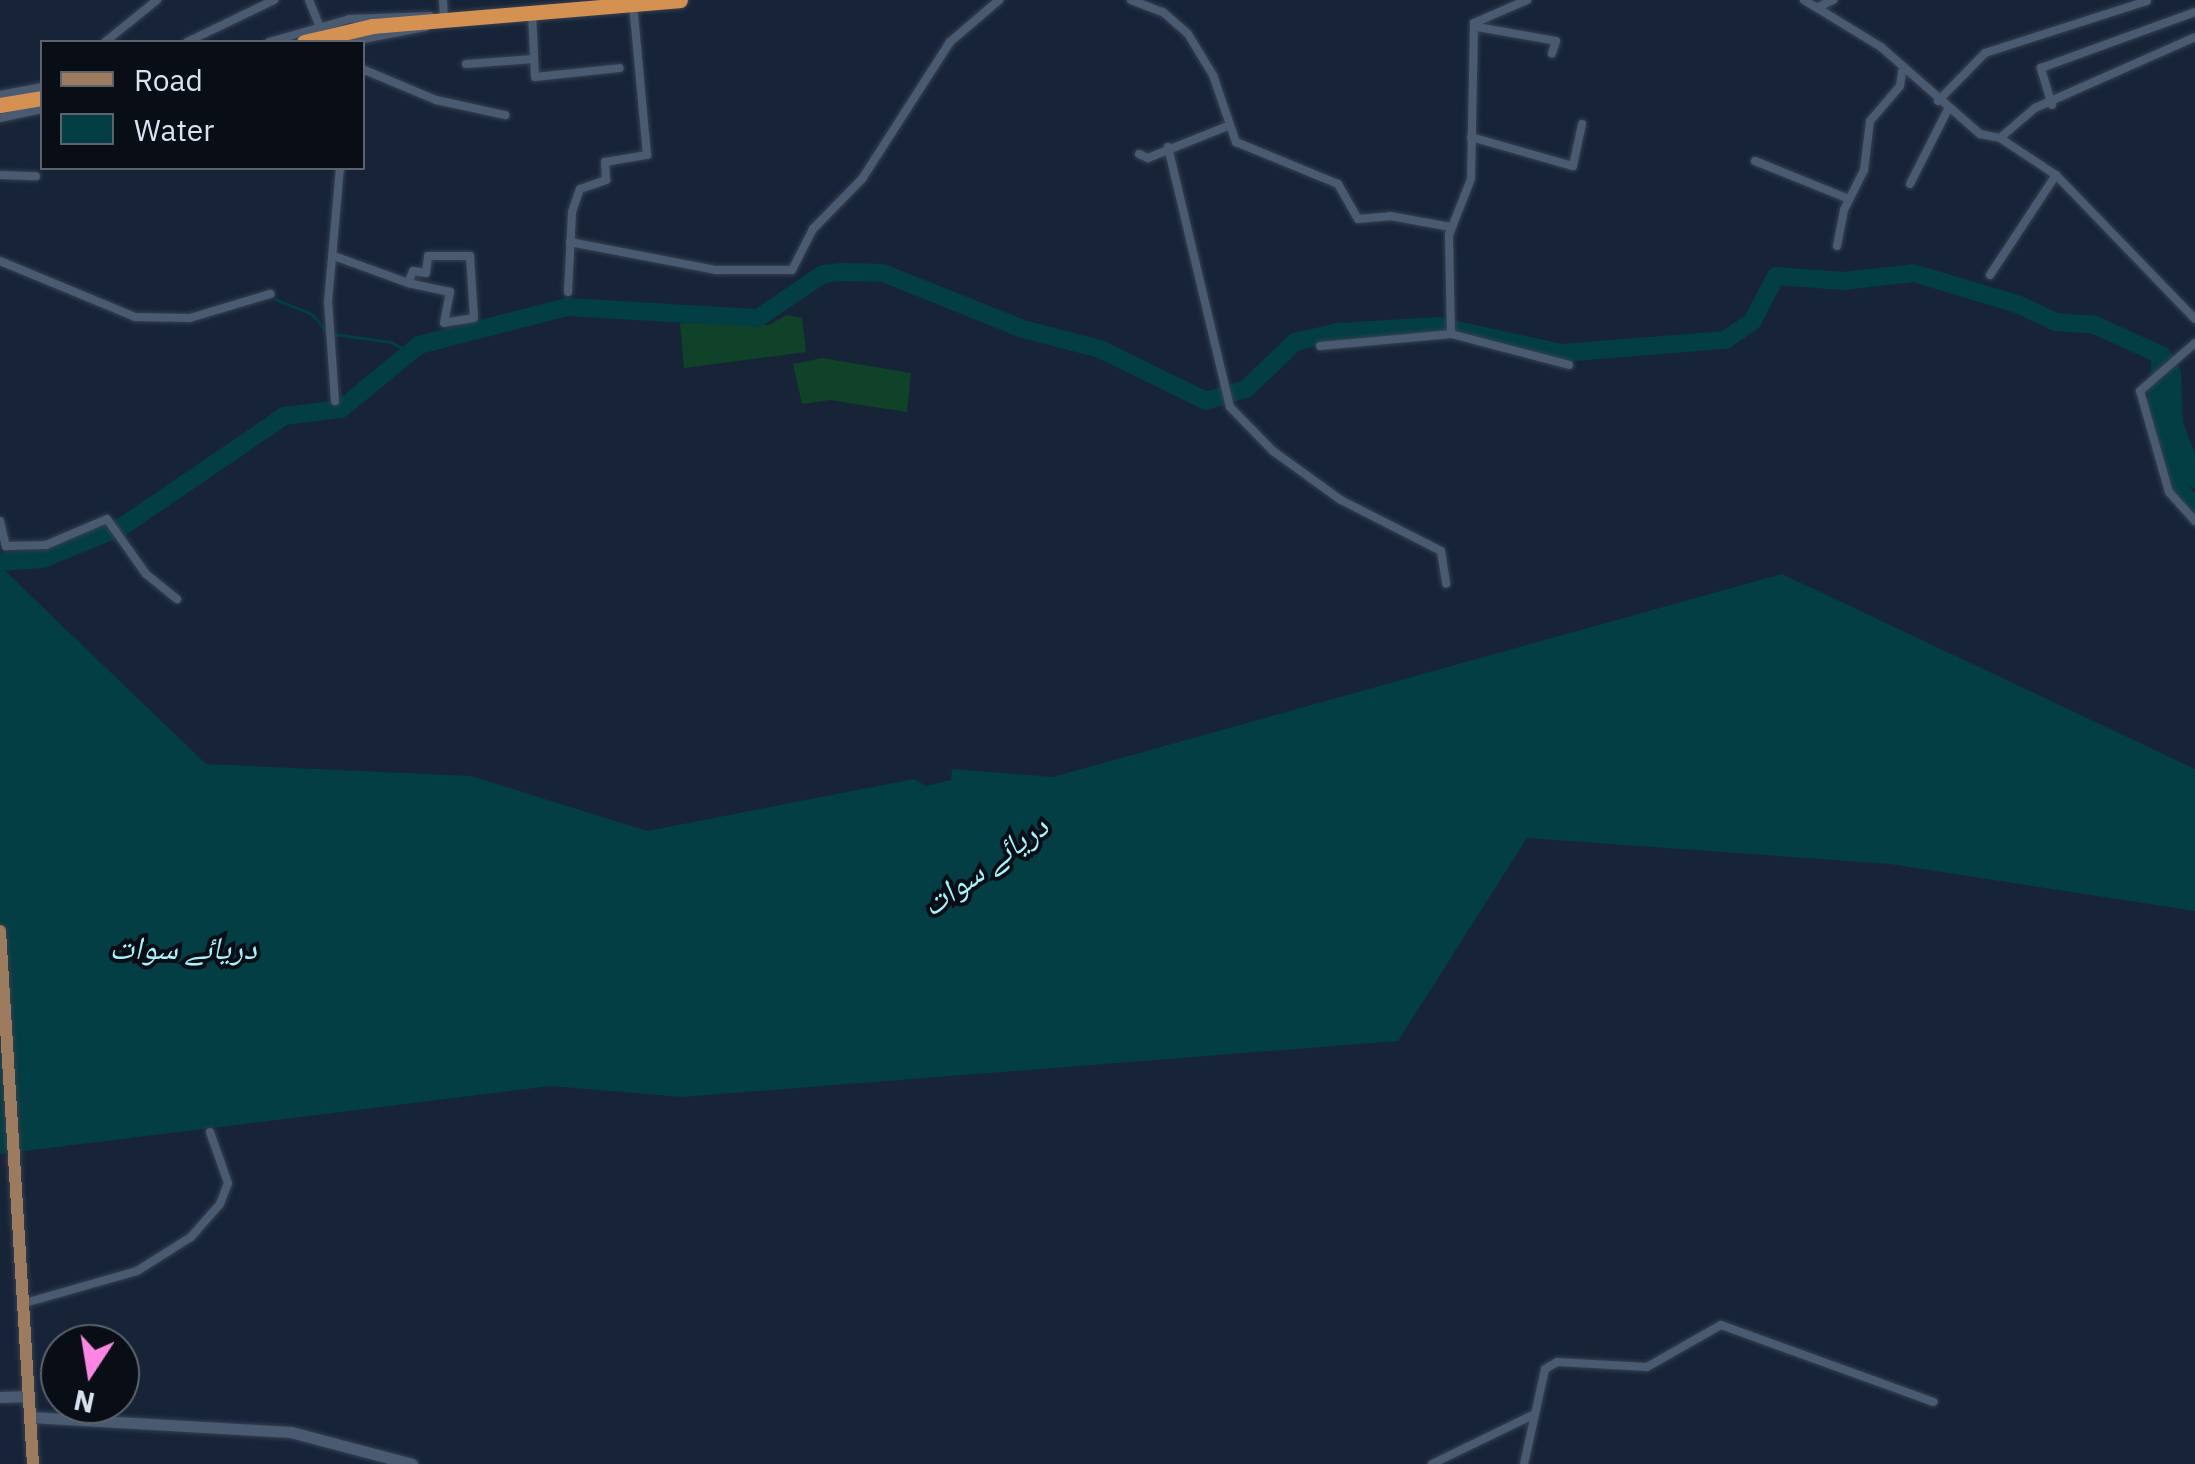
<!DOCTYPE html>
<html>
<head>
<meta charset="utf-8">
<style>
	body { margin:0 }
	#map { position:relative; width:2195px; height:1464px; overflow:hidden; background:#172438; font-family:"IBM Plex Sans","Noto Naskh Arabic",sans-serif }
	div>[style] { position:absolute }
	.green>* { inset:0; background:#10422a }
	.water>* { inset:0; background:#023e43 }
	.stream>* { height:2.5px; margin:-1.25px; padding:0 1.25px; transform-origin:1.25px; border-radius:1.25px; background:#023e43 }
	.river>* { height:18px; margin:-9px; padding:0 9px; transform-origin:9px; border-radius:9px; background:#023e43 }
	.roads { filter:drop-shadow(0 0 2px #364051) drop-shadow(0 0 2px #364051) }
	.street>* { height:8px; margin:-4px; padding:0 4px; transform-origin:4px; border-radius:4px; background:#4a5a70 }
	.secondary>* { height:11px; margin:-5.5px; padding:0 5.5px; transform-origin:5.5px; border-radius:5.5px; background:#4a5a70 }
	.primary>* { height:12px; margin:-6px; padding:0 6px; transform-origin:6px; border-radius:6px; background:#9d7b5e }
	.highway>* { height:15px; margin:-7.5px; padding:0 7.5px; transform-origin:7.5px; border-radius:7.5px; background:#d59152 }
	span { translate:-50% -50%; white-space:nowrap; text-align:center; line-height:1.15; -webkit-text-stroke:8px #080d16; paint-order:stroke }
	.water-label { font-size:32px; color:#a7f1f9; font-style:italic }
	.legend { position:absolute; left:40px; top:40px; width:325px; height:130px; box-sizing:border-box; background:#080d16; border:2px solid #5c636d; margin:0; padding:12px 18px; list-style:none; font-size:30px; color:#d9e3f0 }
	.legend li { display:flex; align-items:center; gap:20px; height:50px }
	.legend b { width:50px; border:2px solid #5c636d }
	.north { position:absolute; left:40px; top:1324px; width:100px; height:100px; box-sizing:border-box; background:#080d16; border:2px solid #5c636d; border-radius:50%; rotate:192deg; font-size:28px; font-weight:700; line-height:40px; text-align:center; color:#d9e3f0 }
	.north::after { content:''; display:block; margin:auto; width:35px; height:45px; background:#fd86e3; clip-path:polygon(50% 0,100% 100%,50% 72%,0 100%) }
</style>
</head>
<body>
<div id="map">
	<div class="green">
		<div style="clip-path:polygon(787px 315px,802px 318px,806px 352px,684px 368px,680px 323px,769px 325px)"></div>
		<div style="clip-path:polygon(822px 358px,911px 373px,907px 412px,830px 400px,802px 404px,793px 364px)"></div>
	</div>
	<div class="water">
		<div style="clip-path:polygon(0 566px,206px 764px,471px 776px,647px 831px,914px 779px,926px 786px,951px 780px,952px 769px,1053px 777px,1782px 574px,2195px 769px,2195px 911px,1890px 864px,1527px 838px,1398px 1041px,682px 1097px,551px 1086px,0 1154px)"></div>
	</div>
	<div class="stream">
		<div style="left:275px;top:299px;width:40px;rotate:22deg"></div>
		<div style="left:312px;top:314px;width:23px;rotate:49deg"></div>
		<div style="left:334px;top:334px;width:58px;rotate:8deg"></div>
		<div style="left:391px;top:342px;width:21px;rotate:28deg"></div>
	</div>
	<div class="river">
		<div style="left:2162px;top:355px;width:21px;rotate:61deg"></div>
		<div style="left:2172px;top:373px;width:51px;rotate:87.8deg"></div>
		<div style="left:2174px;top:424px;width:59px;rotate:69.1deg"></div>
		<div style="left:0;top:562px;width:43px;rotate:-4deg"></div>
		<div style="left:43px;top:559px;width:87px;rotate:-22.4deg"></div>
		<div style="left:123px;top:526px;width:195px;rotate:-34.3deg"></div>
		<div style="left:284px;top:416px;width:57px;rotate:-7deg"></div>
		<div style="left:341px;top:409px;width:101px;rotate:-39.4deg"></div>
		<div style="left:419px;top:345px;width:153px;rotate:-14.4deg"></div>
		<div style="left:567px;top:307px;width:191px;rotate:3.3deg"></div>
		<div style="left:758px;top:318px;width:78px;rotate:-34.1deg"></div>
		<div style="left:823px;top:274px;width:19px;rotate:-6deg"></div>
		<div style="left:842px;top:272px;width:41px;rotate:1.4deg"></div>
		<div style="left:883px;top:273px;width:151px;rotate:21.8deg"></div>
		<div style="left:1023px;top:329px;width:80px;rotate:14.6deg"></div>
		<div style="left:1100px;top:349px;width:118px;rotate:26.1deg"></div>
		<div style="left:1206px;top:401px;width:42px;rotate:-16.7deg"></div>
		<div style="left:1246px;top:389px;width:68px;rotate:-43.8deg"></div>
		<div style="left:1295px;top:342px;width:44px;rotate:-13.1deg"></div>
		<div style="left:1338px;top:332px;width:100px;rotate:-3.4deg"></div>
		<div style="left:1438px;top:326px;width:127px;rotate:12.3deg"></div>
		<div style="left:1562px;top:353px;width:164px;rotate:-4.6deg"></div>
		<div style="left:1725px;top:340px;width:32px;rotate:-34deg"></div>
		<div style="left:1752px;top:322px;width:52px;rotate:-62.4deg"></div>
		<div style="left:1776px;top:276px;width:67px;rotate:4.3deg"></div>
		<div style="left:1843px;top:281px;width:70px;rotate:-6.5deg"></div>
		<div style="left:1913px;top:273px;width:109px;rotate:16.6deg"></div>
		<div style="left:2017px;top:304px;width:43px;rotate:24.8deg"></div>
		<div style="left:2056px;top:322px;width:39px;rotate:4deg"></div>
		<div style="left:2095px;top:325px;width:72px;rotate:24.4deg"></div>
		<div style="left:2161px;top:355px;width:59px;rotate:94.8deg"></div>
		<div style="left:2156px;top:414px;width:77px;rotate:72.7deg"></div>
		<div style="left:2179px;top:488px;width:26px;rotate:51deg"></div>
	</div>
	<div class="roads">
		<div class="street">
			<div style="left:309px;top:0;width:29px;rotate:68deg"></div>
			<div style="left:443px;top:0;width:20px;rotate:87deg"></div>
			<div style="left:1131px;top:0;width:34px;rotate:21deg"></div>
			<div style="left:1163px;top:12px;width:33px;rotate:41deg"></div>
			<div style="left:1188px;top:34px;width:48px;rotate:58.6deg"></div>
			<div style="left:1213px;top:75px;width:71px;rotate:71.1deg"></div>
			<div style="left:1236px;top:142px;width:110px;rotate:22.4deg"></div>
			<div style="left:1338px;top:184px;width:40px;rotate:60.3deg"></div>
			<div style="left:1358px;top:219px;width:32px;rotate:-5deg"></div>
			<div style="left:1390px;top:216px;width:62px;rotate:10.2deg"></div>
			<div style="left:1804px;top:0;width:90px;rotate:31.4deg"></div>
			<div style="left:1881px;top:47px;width:132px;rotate:41.3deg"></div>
			<div style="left:1980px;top:134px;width:20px;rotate:11deg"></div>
			<div style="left:2000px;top:138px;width:67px;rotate:33.5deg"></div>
			<div style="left:2056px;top:175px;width:200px;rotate:46deg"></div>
			<div style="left:1818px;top:7px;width:17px;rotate:-25deg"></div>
			<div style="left:532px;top:13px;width:64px;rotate:87.3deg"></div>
			<div style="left:535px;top:77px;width:85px;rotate:-6deg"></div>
			<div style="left:1477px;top:27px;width:80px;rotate:10deg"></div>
			<div style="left:1556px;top:41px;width:13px;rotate:108deg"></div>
			<div style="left:105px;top:42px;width:67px;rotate:-38.9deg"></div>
			<div style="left:187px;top:42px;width:97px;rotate:-25.8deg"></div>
			<div style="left:269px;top:42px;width:84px;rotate:-15.9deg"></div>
			<div style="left:350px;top:19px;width:80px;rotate:-2.1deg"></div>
			<div style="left:347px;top:42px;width:80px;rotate:-10.8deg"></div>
			<div style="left:466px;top:64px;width:68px;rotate:-4.2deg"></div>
			<div style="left:362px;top:69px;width:80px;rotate:22.7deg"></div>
			<div style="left:436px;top:100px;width:71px;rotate:12.3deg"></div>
			<div style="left:0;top:95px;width:43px;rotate:-10.8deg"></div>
			<div style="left:1938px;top:101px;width:67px;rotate:-45.6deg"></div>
			<div style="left:1985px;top:53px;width:170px;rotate:-17.8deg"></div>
			<div style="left:2052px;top:105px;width:39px;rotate:-107deg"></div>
			<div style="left:2041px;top:68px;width:164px;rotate:-20deg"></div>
			<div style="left:0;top:118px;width:43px;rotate:-12.1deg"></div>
			<div style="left:1471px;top:137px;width:106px;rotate:15.9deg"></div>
			<div style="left:1573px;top:166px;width:43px;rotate:-77.9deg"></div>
			<div style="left:2000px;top:138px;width:46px;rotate:-40.6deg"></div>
			<div style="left:2035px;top:108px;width:175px;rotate:-23.9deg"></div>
			<div style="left:1168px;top:147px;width:267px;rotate:76.6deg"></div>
			<div style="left:1230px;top:407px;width:62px;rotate:45.7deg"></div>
			<div style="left:1273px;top:451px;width:84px;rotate:35.8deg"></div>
			<div style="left:1341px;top:500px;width:112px;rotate:27deg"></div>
			<div style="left:1441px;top:551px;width:33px;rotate:81deg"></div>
			<div style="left:1139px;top:154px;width:10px;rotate:24deg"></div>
			<div style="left:1148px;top:158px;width:88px;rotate:-21.9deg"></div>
			<div style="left:1755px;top:161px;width:101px;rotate:22deg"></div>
			<div style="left:0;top:175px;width:36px;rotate:2deg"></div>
			<div style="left:1910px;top:184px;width:84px;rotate:-63.1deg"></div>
			<div style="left:570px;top:242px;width:149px;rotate:10.9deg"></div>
			<div style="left:716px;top:270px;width:76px"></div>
			<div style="left:792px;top:270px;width:46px;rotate:-62.9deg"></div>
			<div style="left:813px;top:229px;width:70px;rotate:-45.6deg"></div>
			<div style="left:862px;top:179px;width:163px;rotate:-57.3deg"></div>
			<div style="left:950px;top:42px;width:65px;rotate:-40.6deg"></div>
			<div style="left:1837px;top:246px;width:37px;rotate:-79deg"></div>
			<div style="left:1844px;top:210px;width:45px;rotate:-63.4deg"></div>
			<div style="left:1864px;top:170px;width:49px;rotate:-83deg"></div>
			<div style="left:1870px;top:121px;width:46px;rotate:-49.4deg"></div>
			<div style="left:1900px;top:86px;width:14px;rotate:-82deg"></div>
			<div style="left:334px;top:256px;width:79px;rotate:20deg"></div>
			<div style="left:408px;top:283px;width:13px;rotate:-67deg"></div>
			<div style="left:413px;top:271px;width:13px;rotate:9deg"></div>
			<div style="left:426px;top:273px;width:17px;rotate:-83deg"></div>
			<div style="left:428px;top:256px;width:42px"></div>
			<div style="left:470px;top:256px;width:62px;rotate:86.3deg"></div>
			<div style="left:474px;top:318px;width:30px;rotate:171deg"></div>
			<div style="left:444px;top:323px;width:32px;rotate:-79deg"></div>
			<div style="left:450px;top:292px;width:43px;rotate:-167.9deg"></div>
			<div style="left:0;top:261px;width:146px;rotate:22.5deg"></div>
			<div style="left:135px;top:317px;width:55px;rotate:1deg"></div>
			<div style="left:190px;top:318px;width:84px;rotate:-16.7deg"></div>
			<div style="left:1990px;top:275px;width:120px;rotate:-56.6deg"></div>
			<div style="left:568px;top:292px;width:80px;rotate:-87.1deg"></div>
			<div style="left:572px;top:212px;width:24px;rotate:-71deg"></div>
			<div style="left:580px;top:189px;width:28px;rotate:-19deg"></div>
			<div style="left:606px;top:180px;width:18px;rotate:-93deg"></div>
			<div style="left:605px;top:162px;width:43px;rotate:-9.5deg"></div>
			<div style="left:647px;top:155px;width:151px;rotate:-95.3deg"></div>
			<div style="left:1451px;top:334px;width:99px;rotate:-91.2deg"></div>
			<div style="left:1449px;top:235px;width:60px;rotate:-68.6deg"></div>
			<div style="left:1471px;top:179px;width:156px;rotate:-88.9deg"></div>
			<div style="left:1474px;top:23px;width:58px;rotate:-23.5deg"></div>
			<div style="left:2195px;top:343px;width:73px;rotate:138.9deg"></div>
			<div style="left:2140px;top:391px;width:105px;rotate:74deg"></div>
			<div style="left:2169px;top:492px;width:39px;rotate:48deg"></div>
			<div style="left:1320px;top:346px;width:132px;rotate:-5.2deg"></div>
			<div style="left:1451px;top:334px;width:122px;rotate:14.7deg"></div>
			<div style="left:335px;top:401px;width:99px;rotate:-94deg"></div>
			<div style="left:328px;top:302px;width:135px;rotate:-84.9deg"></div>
			<div style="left:0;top:521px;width:26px;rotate:77deg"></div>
			<div style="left:6px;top:546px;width:40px;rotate:-1.4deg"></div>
			<div style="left:46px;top:545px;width:66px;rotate:-23.1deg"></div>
			<div style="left:107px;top:519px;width:67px;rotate:54.7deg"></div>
			<div style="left:146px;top:574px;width:40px;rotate:39deg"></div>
			<div style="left:25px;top:1303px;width:116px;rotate:-15.9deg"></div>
			<div style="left:137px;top:1271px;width:64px;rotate:-32.2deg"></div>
			<div style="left:191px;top:1237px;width:44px;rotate:-48.7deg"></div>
			<div style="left:220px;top:1204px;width:22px;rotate:-69deg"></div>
			<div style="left:228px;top:1183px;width:54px;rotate:-109.4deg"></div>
			<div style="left:1432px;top:1464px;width:110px;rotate:-25.9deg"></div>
			<div style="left:1524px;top:1464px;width:97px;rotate:-77.5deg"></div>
			<div style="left:1545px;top:1369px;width:14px;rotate:-30deg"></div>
			<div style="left:1557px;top:1362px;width:90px;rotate:3.2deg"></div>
			<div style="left:1647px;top:1367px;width:85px;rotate:-29.6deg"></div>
			<div style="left:1721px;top:1325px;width:226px;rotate:19.9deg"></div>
		</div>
		<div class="secondary">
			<div style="left:0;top:1397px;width:29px;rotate:-2deg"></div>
			<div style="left:30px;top:1417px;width:261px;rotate:3.3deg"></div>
			<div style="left:291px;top:1432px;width:125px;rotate:14.8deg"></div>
		</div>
		<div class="primary">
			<div style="left:0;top:931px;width:534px;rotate:86.46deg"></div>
		</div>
		<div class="highway">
			<div style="left:304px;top:42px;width:71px;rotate:-13.1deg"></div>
			<div style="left:373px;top:26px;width:308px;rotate:-4.8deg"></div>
			<div style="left:0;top:105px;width:43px;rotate:-9.5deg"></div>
		</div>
	</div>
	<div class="water-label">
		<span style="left:984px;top:865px;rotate:-36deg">دریائے سوات</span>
		<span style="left:183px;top:947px">دریائے سوات</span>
	</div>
	<ul class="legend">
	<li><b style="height:12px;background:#9d7b5e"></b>Road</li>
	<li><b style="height:28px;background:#023e43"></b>Water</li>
	</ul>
	<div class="north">N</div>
</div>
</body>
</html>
